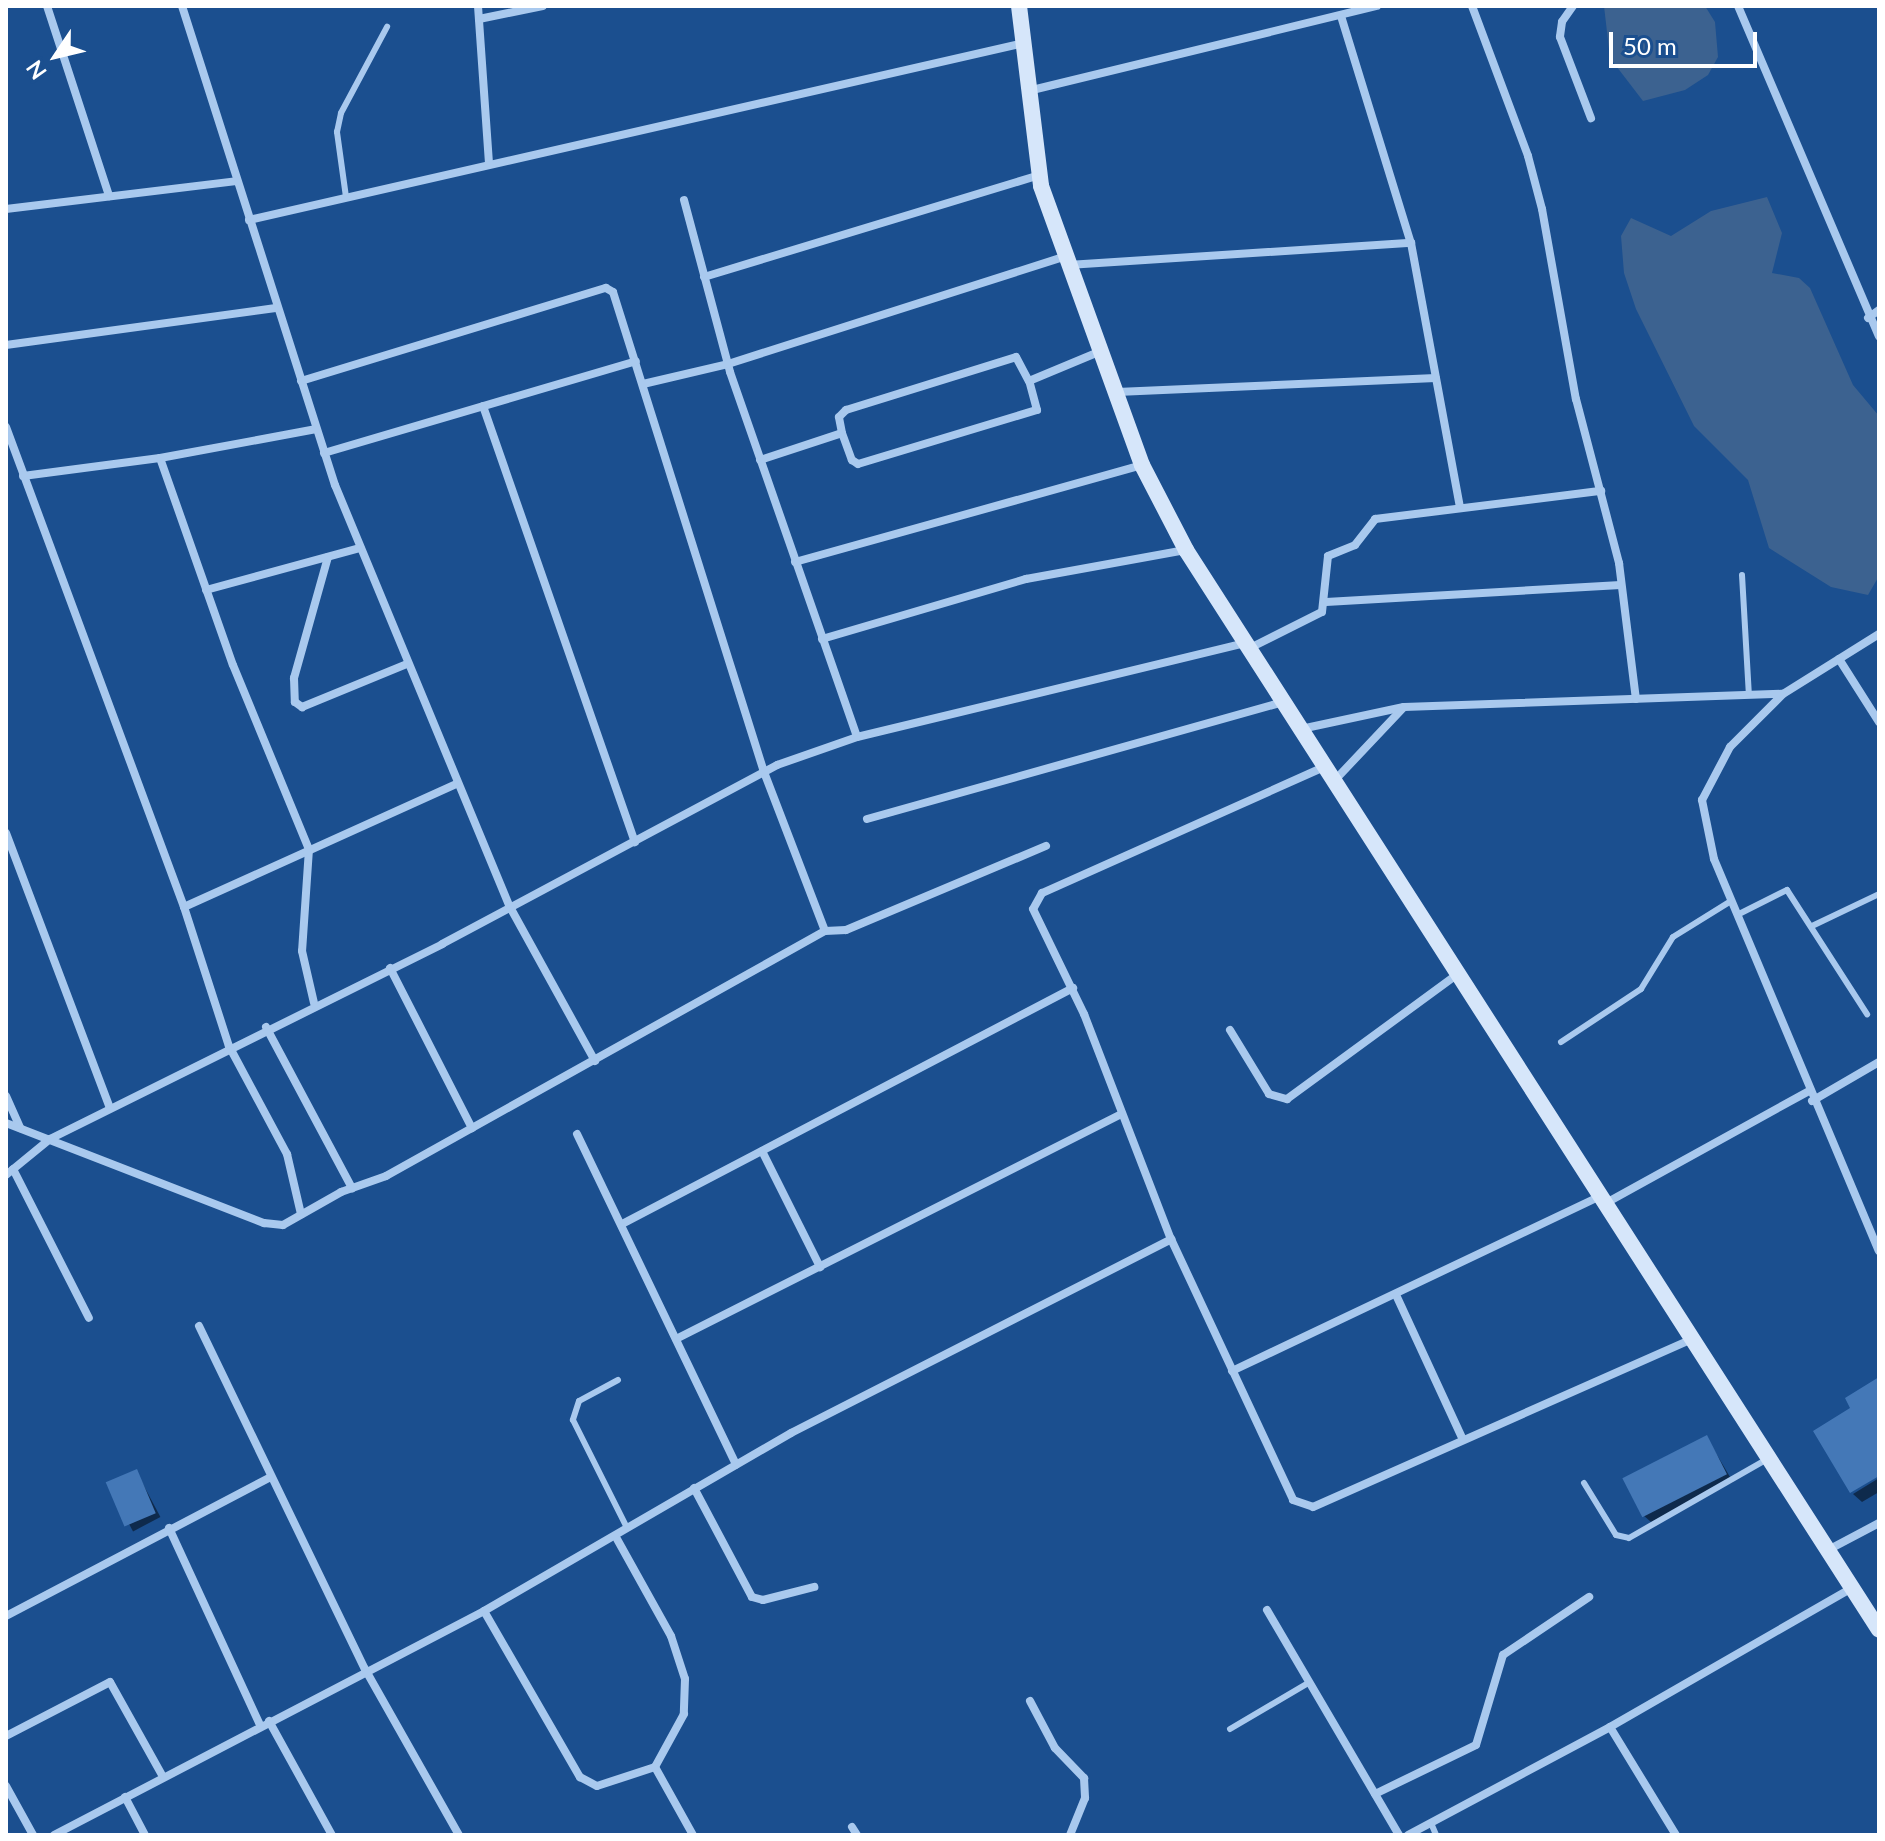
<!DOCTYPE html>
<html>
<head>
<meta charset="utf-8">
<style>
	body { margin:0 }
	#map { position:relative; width:1885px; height:1841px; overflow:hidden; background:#1b4f8f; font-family:Lato,sans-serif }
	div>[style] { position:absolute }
	.water>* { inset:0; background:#3c6290 }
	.shadow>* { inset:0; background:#0007; transform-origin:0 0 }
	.building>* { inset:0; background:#4478b7; transform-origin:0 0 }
	.lane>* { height:6px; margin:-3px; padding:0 3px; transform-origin:3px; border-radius:3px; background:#a9c9ee }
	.street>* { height:8px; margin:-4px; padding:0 4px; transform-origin:4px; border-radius:4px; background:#a9c9ee }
	.secondary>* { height:16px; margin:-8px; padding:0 8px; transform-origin:8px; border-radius:8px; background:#d6e6fa }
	span { translate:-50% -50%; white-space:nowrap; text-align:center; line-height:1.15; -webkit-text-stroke:6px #1b4f8f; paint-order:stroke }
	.frame { position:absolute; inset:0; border:8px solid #fff; pointer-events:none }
	.north { position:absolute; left:16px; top:16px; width:80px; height:80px; -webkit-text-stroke:6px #1b4f8f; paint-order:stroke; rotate:235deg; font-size:22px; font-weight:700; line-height:32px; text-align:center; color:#fff }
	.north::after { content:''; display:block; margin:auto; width:28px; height:36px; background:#fff; clip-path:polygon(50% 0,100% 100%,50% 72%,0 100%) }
	.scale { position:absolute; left:1609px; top:32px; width:148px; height:36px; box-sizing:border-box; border:4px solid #fff; border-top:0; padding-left:10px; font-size:24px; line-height:28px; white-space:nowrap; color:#fff; -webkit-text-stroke:6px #1b4f8f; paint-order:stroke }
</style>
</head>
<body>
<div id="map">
	<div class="water">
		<div style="clip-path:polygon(1604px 6px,1705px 6px,1715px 22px,1718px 57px,1708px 75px,1685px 90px,1643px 101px,1610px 58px)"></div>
		<div style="clip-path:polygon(1767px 197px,1782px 233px,1772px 273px,1799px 278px,1810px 288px,1853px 385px,1879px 416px,1879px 576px,1868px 595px,1831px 587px,1769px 548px,1748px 480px,1694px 426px,1636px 309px,1624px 273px,1621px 236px,1631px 218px,1671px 236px,1711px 211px)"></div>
	</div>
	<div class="shadow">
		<div style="clip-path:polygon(1707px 1438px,1733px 1482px,1651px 1522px,1643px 1515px)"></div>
		<div style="left:136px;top:1471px;width:52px;height:31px;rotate:62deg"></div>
		<div style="clip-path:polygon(1879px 1478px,1879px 1492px,1862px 1502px,1853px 1494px)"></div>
	</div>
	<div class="building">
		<div style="clip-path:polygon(1879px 1377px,1879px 1476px,1850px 1493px,1813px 1431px,1850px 1408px,1845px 1398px)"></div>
		<div style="left:1707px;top:1435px;width:44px;height:95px;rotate:63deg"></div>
		<div style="left:137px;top:1469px;width:48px;height:34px;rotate:67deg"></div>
	</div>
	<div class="lane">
		<div style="left:346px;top:197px;width:66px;rotate:-97.9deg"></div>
		<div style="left:337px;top:132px;width:19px;rotate:-78deg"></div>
		<div style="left:341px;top:113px;width:98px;rotate:-61.9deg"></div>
		<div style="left:1742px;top:575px;width:120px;rotate:86.7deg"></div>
		<div style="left:1737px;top:915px;width:56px;rotate:-26.6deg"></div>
		<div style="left:1787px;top:890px;width:148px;rotate:57.2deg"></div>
		<div style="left:1812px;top:926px;width:74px;rotate:-25.5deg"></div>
		<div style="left:1561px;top:1042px;width:96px;rotate:-33.5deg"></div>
		<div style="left:1641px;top:989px;width:61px;rotate:-58.4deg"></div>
		<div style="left:1673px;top:937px;width:68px;rotate:-31.8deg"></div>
		<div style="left:618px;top:1380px;width:44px;rotate:151.7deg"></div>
		<div style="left:579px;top:1401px;width:20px;rotate:108deg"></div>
		<div style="left:573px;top:1420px;width:121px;rotate:63.4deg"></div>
		<div style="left:1584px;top:1483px;width:61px;rotate:58.4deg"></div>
		<div style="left:1616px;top:1535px;width:13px;rotate:13deg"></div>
		<div style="left:1629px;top:1538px;width:158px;rotate:-29.7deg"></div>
		<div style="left:1230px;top:1729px;width:91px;rotate:-30.5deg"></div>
		<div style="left:1431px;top:1823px;width:13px;rotate:67deg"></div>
	</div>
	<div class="street">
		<div style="left:47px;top:6px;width:200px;rotate:71.9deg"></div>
		<div style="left:182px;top:6px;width:503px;rotate:72.29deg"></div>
		<div style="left:335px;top:485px;width:457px;rotate:67.5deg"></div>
		<div style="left:510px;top:907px;width:176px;rotate:61.1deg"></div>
		<div style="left:478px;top:6px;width:158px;rotate:86deg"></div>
		<div style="left:1472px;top:6px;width:160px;rotate:69.5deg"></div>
		<div style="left:1528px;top:156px;width:55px;rotate:75.2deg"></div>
		<div style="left:1542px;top:209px;width:193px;rotate:79.9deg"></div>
		<div style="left:1576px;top:399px;width:170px;rotate:75.3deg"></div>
		<div style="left:1619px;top:563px;width:137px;rotate:82.9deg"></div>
		<div style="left:1573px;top:6px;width:19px;rotate:125deg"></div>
		<div style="left:1562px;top:22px;width:15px;rotate:98deg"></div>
		<div style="left:1560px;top:37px;width:87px;rotate:69.1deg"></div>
		<div style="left:1738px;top:6px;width:359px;rotate:66.9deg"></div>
		<div style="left:1341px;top:16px;width:238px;rotate:72.9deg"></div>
		<div style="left:1411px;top:243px;width:269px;rotate:79.5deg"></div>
		<div style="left:479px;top:19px;width:65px;rotate:-11.5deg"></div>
		<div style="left:1028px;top:91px;width:359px;rotate:-13.7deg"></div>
		<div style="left:684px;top:200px;width:178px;rotate:75deg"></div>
		<div style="left:730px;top:372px;width:386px;rotate:70.8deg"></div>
		<div style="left:6px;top:209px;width:232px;rotate:-6.9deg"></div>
		<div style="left:249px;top:220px;width:791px;rotate:-12.86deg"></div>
		<div style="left:1068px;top:265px;width:344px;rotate:-3.7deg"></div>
		<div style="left:704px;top:277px;width:350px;rotate:-16.9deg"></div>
		<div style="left:1868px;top:318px;width:14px;rotate:-36deg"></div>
		<div style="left:6px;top:345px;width:274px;rotate:-7.8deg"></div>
		<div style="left:301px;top:381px;width:319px;rotate:-17deg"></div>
		<div style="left:606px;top:288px;width:8px;rotate:30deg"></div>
		<div style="left:613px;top:292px;width:503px;rotate:72.54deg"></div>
		<div style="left:764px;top:772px;width:170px;rotate:69deg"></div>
		<div style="left:643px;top:384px;width:87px;rotate:-13.2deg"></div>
		<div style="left:728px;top:364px;width:353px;rotate:-17.7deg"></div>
		<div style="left:1117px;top:392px;width:319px;rotate:-2.5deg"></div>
		<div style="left:483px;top:406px;width:462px;rotate:70.8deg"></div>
		<div style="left:6px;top:427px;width:512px;rotate:69.65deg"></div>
		<div style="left:184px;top:907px;width:146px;rotate:72.1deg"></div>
		<div style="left:229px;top:1046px;width:123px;rotate:61.8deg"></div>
		<div style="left:287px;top:1154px;width:62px;rotate:76.9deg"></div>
		<div style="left:842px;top:433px;width:29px;rotate:70deg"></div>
		<div style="left:852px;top:460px;width:7px;rotate:34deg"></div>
		<div style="left:858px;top:464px;width:187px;rotate:-16.8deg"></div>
		<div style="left:1037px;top:410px;width:30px;rotate:-105deg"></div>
		<div style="left:324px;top:453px;width:325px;rotate:-16.4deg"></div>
		<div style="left:160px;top:458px;width:219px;rotate:70.6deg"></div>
		<div style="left:233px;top:665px;width:199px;rotate:67.6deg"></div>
		<div style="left:309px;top:849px;width:102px;rotate:93.9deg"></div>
		<div style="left:302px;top:951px;width:53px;rotate:77deg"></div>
		<div style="left:760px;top:460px;width:86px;rotate:-18.2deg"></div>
		<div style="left:842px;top:433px;width:16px;rotate:-101deg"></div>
		<div style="left:839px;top:417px;width:10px;rotate:-45deg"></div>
		<div style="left:846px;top:410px;width:178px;rotate:-17.3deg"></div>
		<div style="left:1016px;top:357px;width:27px;rotate:62deg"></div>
		<div style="left:1029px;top:381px;width:78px;rotate:-22.6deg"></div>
		<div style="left:23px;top:476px;width:138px;rotate:-7.5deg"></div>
		<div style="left:160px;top:458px;width:159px;rotate:-10.5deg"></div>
		<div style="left:328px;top:557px;width:126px;rotate:105.7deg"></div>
		<div style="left:294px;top:678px;width:24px;rotate:88deg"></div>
		<div style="left:295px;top:702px;width:9px;rotate:36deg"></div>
		<div style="left:302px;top:707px;width:113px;rotate:-22.3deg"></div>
		<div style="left:795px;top:562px;width:360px;rotate:-15.6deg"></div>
		<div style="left:206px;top:590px;width:160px;rotate:-15.3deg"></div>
		<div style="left:1326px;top:602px;width:295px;rotate:-3.3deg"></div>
		<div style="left:1879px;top:634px;width:113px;rotate:148deg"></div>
		<div style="left:1783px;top:694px;width:75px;rotate:135deg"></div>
		<div style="left:1730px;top:747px;width:60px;rotate:117.8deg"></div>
		<div style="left:1702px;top:800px;width:60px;rotate:78.5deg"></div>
		<div style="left:1714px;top:859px;width:425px;rotate:67.2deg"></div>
		<div style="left:822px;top:639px;width:213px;rotate:-16.4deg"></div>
		<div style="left:1026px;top:579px;width:162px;rotate:-10.3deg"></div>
		<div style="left:1250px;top:648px;width:80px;rotate:-26.6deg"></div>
		<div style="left:1322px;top:612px;width:56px;rotate:-83.9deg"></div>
		<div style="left:1328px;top:556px;width:29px;rotate:-22deg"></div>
		<div style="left:1355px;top:545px;width:33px;rotate:-52deg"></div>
		<div style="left:1375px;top:519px;width:228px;rotate:-7.1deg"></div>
		<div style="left:1839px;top:659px;width:75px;rotate:57.6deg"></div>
		<div style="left:1301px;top:729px;width:105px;rotate:-12.1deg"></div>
		<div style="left:1404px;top:707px;width:378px;rotate:-2deg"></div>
		<div style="left:1324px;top:767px;width:309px;rotate:155.9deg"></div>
		<div style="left:1042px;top:893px;width:18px;rotate:119deg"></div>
		<div style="left:1033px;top:909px;width:117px;rotate:64.1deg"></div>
		<div style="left:1084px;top:1014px;width:241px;rotate:68.9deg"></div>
		<div style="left:1171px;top:1239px;width:288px;rotate:64.9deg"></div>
		<div style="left:1293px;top:1500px;width:21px;rotate:19deg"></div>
		<div style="left:1313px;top:1507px;width:415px;rotate:-23.9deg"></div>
		<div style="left:1335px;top:780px;width:99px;rotate:-46.6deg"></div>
		<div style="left:867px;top:819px;width:432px;rotate:-15.7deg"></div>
		<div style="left:6px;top:833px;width:294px;rotate:69.3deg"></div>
		<div style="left:184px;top:907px;width:299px;rotate:-24.3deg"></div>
		<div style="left:390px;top:968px;width:180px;rotate:62.9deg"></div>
		<div style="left:266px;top:1027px;width:183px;rotate:61.9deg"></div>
		<div style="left:1230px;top:1030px;width:75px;rotate:58.6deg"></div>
		<div style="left:1269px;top:1094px;width:19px;rotate:16deg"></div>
		<div style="left:1287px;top:1099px;width:212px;rotate:-36.2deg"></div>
		<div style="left:6px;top:1096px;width:35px;rotate:66deg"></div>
		<div style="left:1812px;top:1101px;width:78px;rotate:-30.2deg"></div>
		<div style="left:6px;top:1123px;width:277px;rotate:21.2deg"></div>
		<div style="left:264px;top:1223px;width:19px;rotate:6deg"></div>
		<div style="left:283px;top:1225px;width:67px;rotate:-29.6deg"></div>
		<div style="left:341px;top:1192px;width:48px;rotate:-19.6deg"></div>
		<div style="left:386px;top:1176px;width:503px;rotate:-29.17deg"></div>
		<div style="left:825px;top:931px;width:21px;rotate:-3deg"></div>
		<div style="left:846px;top:930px;width:217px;rotate:-22.8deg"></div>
		<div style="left:577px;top:1134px;width:367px;rotate:64.3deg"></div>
		<div style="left:762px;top:1151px;width:130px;rotate:63.4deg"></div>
		<div style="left:13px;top:1169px;width:167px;rotate:63deg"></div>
		<div style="left:6px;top:1175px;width:57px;rotate:-39.3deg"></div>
		<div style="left:50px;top:1139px;width:438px;rotate:-26.4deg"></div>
		<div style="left:442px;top:944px;width:380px;rotate:-28.1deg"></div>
		<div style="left:777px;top:765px;width:85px;rotate:-19.3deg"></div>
		<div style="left:857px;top:737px;width:399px;rotate:-13.6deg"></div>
		<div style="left:1606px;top:1203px;width:232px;rotate:-28.9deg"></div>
		<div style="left:624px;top:1223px;width:507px;rotate:-27.63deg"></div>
		<div style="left:1397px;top:1297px;width:157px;rotate:65.2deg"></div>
		<div style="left:199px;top:1326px;width:381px;rotate:64.2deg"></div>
		<div style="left:365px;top:1669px;width:191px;rotate:60.5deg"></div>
		<div style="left:676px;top:1339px;width:499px;rotate:-26.8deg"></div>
		<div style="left:1232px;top:1371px;width:408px;rotate:-25.4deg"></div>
		<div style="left:694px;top:1488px;width:123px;rotate:62deg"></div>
		<div style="left:752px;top:1597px;width:11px;rotate:15deg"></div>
		<div style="left:763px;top:1600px;width:53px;rotate:-14.3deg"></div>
		<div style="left:169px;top:1528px;width:217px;rotate:65.2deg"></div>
		<div style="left:617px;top:1539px;width:111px;rotate:60.9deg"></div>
		<div style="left:671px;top:1636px;width:45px;rotate:72deg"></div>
		<div style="left:685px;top:1679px;width:35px;rotate:92deg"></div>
		<div style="left:684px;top:1714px;width:60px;rotate:118.7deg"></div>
		<div style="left:1828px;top:1550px;width:58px;rotate:-27.9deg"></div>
		<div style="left:1267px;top:1610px;width:261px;rotate:59.6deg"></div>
		<div style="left:484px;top:1611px;width:192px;rotate:60deg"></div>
		<div style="left:580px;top:1777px;width:19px;rotate:28deg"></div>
		<div style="left:597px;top:1786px;width:61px;rotate:-18.1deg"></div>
		<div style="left:655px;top:1767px;width:78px;rotate:60.8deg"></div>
		<div style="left:6px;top:1616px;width:299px;rotate:-27.7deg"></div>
		<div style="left:1030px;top:1701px;width:53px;rotate:62deg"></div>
		<div style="left:1055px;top:1748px;width:42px;rotate:46deg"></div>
		<div style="left:1084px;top:1778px;width:20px;rotate:87deg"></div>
		<div style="left:1085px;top:1798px;width:40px;rotate:112deg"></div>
		<div style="left:269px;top:1721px;width:130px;rotate:61.1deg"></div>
		<div style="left:1610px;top:1727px;width:127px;rotate:58.6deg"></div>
		<div style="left:6px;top:1736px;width:117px;rotate:-27.4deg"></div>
		<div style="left:110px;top:1682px;width:109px;rotate:60.8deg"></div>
		<div style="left:6px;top:1786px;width:56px;rotate:61.1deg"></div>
		<div style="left:1375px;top:1794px;width:112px;rotate:-25.9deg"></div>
		<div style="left:1476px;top:1745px;width:94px;rotate:-73.3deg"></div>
		<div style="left:1503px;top:1655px;width:104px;rotate:-34deg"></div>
		<div style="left:125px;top:1797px;width:43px;rotate:62.2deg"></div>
		<div style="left:852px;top:1827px;width:9px;rotate:58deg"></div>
		<div style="left:54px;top:1835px;width:485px;rotate:-27.5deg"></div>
		<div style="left:484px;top:1611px;width:355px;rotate:-30.1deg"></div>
		<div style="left:791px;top:1433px;width:427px;rotate:-27deg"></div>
		<div style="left:1408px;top:1835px;width:229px;rotate:-28.1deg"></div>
		<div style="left:1610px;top:1727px;width:279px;rotate:-29.9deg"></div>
	</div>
	<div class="secondary">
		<div style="left:1019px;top:6px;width:181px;rotate:83deg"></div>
		<div style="left:1041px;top:186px;width:297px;rotate:70.1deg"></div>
		<div style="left:1142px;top:465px;width:96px;rotate:62.6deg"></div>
		<div style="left:1186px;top:550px;width:1283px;rotate:57.31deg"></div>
	</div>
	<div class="frame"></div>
	<div class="north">N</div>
	<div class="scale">50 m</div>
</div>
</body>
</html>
